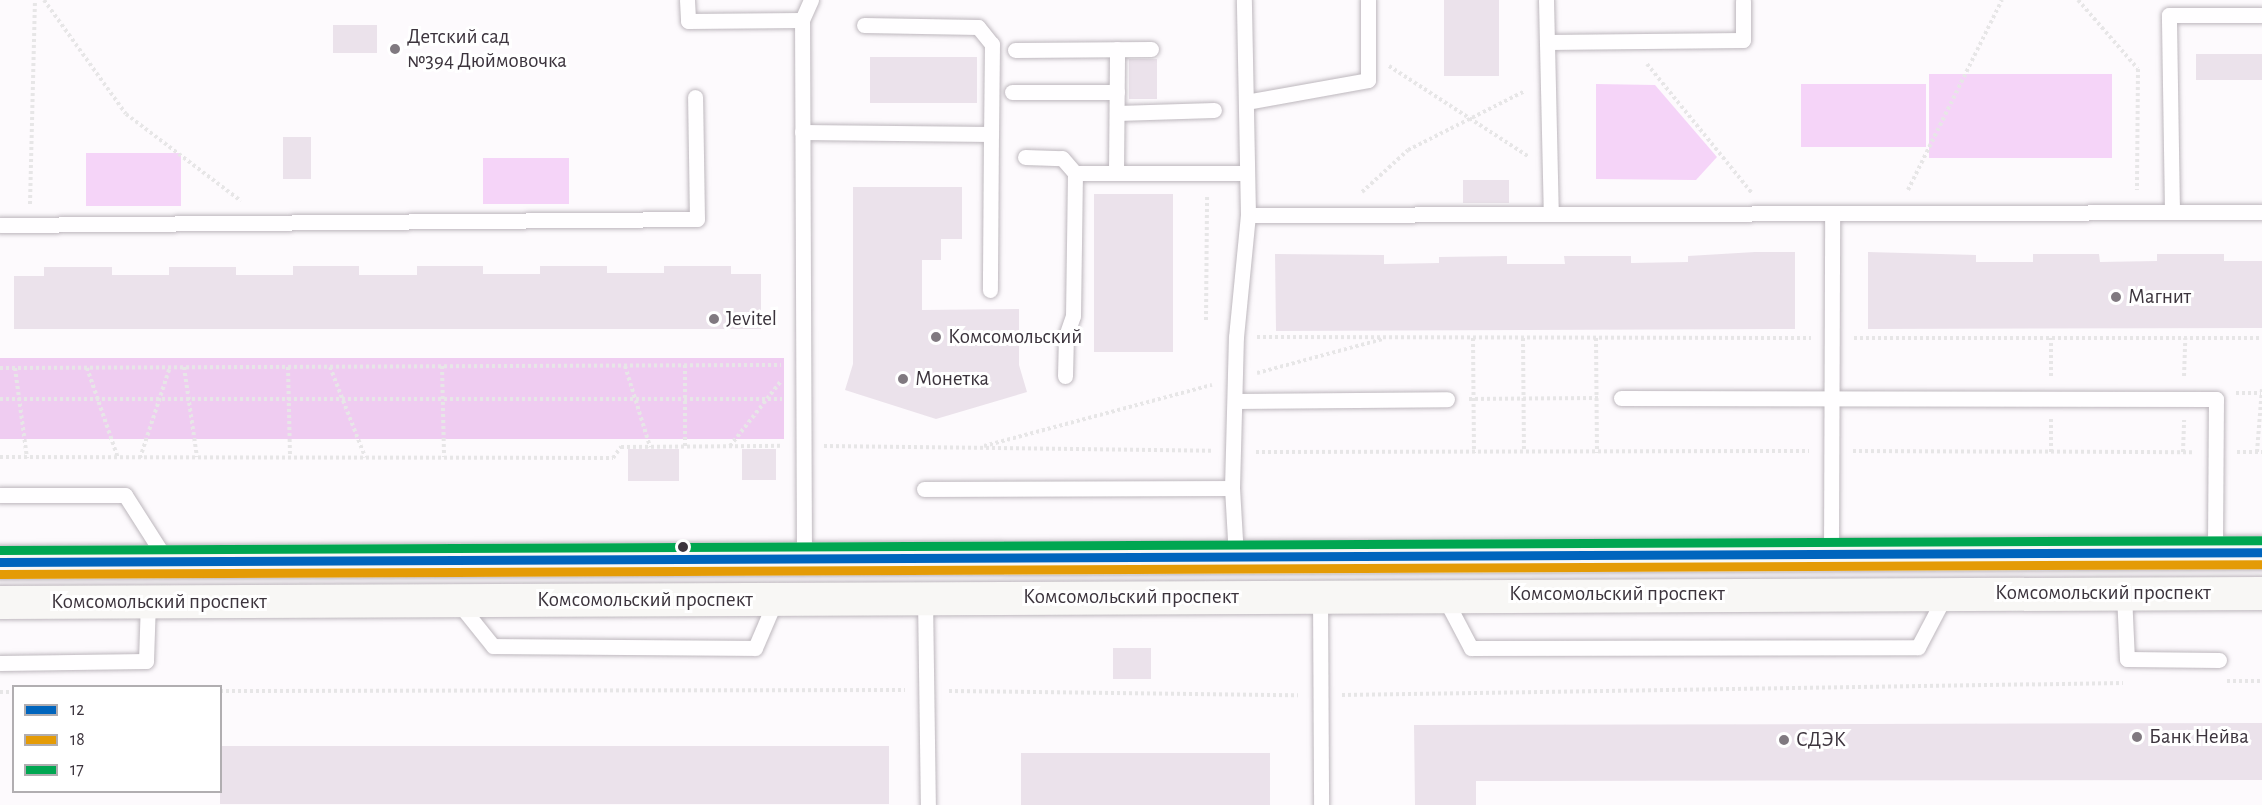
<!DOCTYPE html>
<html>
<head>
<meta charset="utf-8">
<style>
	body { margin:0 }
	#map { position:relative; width:2262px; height:805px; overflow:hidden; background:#fdfafd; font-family:"Alegreya Sans",sans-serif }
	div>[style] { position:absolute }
	.green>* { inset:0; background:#f5d4f8; transform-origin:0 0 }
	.forest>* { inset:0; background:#efccf1; transform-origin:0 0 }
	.building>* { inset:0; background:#ebe2eb; transform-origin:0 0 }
	.path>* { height:4px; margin-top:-2px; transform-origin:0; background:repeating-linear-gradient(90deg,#e7e6e7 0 3px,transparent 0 6px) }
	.roads { filter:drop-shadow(0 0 2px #bdb7bd) drop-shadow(0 0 2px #bdb7bd) }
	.lane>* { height:15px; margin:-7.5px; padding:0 7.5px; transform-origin:7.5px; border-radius:7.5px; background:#fffeff }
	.secondary>* { height:33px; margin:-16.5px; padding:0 16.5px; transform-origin:16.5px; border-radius:16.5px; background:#f8f7f5 }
	.bus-1>* { height:9px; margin:-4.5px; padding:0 4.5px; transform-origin:4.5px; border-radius:4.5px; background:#0065bd }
	.bus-2>* { height:9px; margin:-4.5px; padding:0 4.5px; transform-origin:4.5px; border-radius:4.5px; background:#e49b06 }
	.bus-3>* { height:9px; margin:-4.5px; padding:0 4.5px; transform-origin:4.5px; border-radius:4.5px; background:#00a651 }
	.dots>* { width:16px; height:16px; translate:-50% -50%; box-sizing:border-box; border:3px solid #fff; border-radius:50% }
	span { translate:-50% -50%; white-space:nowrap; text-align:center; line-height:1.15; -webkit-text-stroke:6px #fff; paint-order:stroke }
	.poi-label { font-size:21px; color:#3c343d }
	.left { translate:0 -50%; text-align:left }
	.street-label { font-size:21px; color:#3c343d }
	.legend { position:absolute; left:12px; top:685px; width:210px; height:108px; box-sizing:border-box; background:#fff; border:2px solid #b1aeb1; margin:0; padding:8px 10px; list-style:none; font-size:18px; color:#3c343d }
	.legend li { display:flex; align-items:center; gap:12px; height:30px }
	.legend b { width:30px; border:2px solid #b1aeb1 }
</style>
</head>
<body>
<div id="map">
	<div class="green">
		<div style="left:2112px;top:74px;width:84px;height:183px;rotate:90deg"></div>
		<div style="clip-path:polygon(1596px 84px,1655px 85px,1717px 157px,1696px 180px,1596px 179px)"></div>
		<div style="left:1801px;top:84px;width:125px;height:63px"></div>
		<div style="left:86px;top:153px;width:95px;height:53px"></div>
		<div style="left:569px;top:158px;width:46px;height:86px;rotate:90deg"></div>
	</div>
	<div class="forest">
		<div style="left:784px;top:358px;width:81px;height:784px;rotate:90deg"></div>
	</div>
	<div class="building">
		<div style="left:1444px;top:0;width:55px;height:76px"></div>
		<div style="left:333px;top:25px;width:44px;height:28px"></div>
		<div style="left:2196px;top:54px;width:66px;height:26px"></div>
		<div style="left:870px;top:57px;width:107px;height:46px"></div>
		<div style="left:1129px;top:59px;width:28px;height:40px"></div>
		<div style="left:283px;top:137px;width:28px;height:42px"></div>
		<div style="left:1463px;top:180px;width:46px;height:23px"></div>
		<div style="clip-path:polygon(853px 187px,962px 187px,962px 239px,941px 239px,941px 260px,922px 260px,922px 310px,1019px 309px,1019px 365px,1027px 392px,936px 419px,845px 390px,853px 364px)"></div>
		<div style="left:1094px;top:194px;width:79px;height:158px"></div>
		<div style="clip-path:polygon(1755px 252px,1795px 252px,1795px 329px,1276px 331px,1275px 254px,1384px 255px,1384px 264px,1439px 263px,1439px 257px,1507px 256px,1507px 264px,1565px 264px,1564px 256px,1631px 256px,1631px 263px,1688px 262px,1688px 256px)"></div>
		<div style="clip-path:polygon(1868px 252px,1976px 255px,1976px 262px,2033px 262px,2033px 254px,2099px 254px,2100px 262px,2157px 261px,2157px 254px,2224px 254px,2224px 261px,2262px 261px,2262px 328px,1868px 329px)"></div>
		<div style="clip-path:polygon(293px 266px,359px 266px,359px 275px,417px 275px,417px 266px,483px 266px,483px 274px,540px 274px,540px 266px,607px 266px,607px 273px,664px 273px,664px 266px,731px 266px,731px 274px,761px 274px,761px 329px,14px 329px,14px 276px,44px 276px,44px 267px,112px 267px,112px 275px,169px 275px,169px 267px,236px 267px,236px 275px,293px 275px)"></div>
		<div style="left:628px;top:449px;width:51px;height:32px"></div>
		<div style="left:742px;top:449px;width:34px;height:31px"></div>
		<div style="left:1113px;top:648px;width:38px;height:31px"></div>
		<div style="clip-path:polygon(2262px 723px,2262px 780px,1476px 781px,1476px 805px,1415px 805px,1414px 725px)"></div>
		<div style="left:889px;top:746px;width:58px;height:669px;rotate:90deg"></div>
		<div style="left:1270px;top:753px;width:52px;height:249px;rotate:90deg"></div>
	</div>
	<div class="path">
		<div style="left:44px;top:0;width:140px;rotate:54.3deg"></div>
		<div style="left:126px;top:114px;width:144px;rotate:37.1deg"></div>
		<div style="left:2078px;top:0;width:91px;rotate:49deg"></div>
		<div style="left:2138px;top:69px;width:121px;rotate:90.5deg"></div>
		<div style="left:1647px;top:64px;width:166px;rotate:50.9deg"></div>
		<div style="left:1389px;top:66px;width:167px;rotate:33deg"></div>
		<div style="left:1908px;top:190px;width:212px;rotate:-63.7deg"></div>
		<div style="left:1362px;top:192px;width:62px;rotate:-42.4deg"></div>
		<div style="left:1408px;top:150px;width:131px;rotate:-26.8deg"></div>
		<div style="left:30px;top:204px;width:204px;rotate:-88.6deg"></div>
		<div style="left:1206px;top:320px;width:126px;rotate:-89.5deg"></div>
		<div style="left:1257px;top:337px;width:554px;rotate:0.1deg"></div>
		<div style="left:1473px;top:338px;width:115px;rotate:89.5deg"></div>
		<div style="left:1523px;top:338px;width:114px;rotate:89.5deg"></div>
		<div style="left:1596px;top:338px;width:115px;rotate:89.5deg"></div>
		<div style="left:1854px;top:338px;width:408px"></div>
		<div style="left:685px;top:365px;width:82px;rotate:90deg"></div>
		<div style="left:442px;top:366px;width:91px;rotate:88.7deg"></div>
		<div style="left:625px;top:366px;width:85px;rotate:72.8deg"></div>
		<div style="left:184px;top:367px;width:91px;rotate:81.8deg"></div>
		<div style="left:288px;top:367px;width:90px;rotate:88.7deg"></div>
		<div style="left:330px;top:367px;width:97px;rotate:68.7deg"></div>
		<div style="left:0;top:368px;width:781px;rotate:-0.22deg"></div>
		<div style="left:15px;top:368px;width:91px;rotate:82.4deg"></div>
		<div style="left:87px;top:368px;width:95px;rotate:71deg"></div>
		<div style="left:1257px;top:373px;width:131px;rotate:-15.1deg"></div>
		<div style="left:2051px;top:376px;width:38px;rotate:-90deg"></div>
		<div style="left:2184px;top:376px;width:38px;rotate:-88deg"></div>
		<div style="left:2236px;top:393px;width:25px"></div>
		<div style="left:0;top:399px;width:782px"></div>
		<div style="left:1469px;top:399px;width:130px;rotate:-0.4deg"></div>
		<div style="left:2051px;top:419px;width:33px;rotate:90deg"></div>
		<div style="left:730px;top:446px;width:83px;rotate:-51.9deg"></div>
		<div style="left:824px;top:446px;width:388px;rotate:0.7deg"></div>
		<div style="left:984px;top:446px;width:236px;rotate:-15deg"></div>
		<div style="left:1853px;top:451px;width:340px;rotate:0.2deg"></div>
		<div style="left:1256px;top:452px;width:553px;rotate:-0.1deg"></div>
		<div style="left:2183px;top:452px;width:32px;rotate:-88deg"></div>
		<div style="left:2237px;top:452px;width:25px"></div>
		<div style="left:2257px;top:452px;width:63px;rotate:-85.5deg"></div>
		<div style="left:0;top:457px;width:613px;rotate:0.09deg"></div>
		<div style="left:613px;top:458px;width:14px;rotate:-54deg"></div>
		<div style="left:621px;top:447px;width:162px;rotate:-0.4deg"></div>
		<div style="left:140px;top:458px;width:96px;rotate:-71.8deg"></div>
		<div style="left:2227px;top:681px;width:35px"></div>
		<div style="left:220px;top:691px;width:685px;rotate:-0.08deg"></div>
		<div style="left:949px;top:691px;width:349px;rotate:0.7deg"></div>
		<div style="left:0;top:692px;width:14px"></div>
		<div style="left:1342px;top:695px;width:781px;rotate:-0.88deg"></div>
	</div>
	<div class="roads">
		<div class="lane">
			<div style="left:687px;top:0;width:21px;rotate:87deg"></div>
			<div style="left:688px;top:21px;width:114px;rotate:-0.5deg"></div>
			<div style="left:1546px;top:0;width:214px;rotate:88.7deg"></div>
			<div style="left:864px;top:25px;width:114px;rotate:1deg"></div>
			<div style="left:978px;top:27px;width:22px;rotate:51deg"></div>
			<div style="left:992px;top:44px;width:90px;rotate:90.6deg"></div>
			<div style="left:1547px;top:42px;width:196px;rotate:-0.6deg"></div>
			<div style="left:1743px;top:40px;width:39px;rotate:-90deg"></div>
			<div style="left:1015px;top:50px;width:136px;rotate:-0.4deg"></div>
			<div style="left:1012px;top:92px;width:105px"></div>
			<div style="left:1246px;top:102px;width:124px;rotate:-10.2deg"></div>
			<div style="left:1368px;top:80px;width:80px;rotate:-90deg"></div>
			<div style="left:1117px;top:113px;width:97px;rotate:-1.8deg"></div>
			<div style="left:802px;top:132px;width:189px;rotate:0.6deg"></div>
			<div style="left:991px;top:134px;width:156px;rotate:90.4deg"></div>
			<div style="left:1025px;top:157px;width:37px;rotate:2deg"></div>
			<div style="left:1062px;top:158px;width:20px;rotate:49deg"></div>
			<div style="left:1116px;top:173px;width:124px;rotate:-89.5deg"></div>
			<div style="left:2172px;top:212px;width:197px;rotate:-90.9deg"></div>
			<div style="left:2169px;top:15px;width:93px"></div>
			<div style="left:1248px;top:215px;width:1014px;rotate:-0.17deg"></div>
			<div style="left:0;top:225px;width:697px;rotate:-0.49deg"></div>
			<div style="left:697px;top:219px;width:122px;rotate:-90.9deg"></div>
			<div style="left:1065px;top:376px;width:40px;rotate:-88.6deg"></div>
			<div style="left:1066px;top:336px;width:21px;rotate:-71deg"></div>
			<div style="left:1073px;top:316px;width:143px;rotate:-89.2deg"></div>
			<div style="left:1075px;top:173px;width:172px"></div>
			<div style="left:1621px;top:398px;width:595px;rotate:0.1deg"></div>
			<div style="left:2216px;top:399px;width:153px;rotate:90.4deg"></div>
			<div style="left:1235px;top:401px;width:212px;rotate:-0.5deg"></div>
			<div style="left:924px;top:489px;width:308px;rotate:-0.2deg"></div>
			<div style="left:0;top:495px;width:125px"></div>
			<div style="left:125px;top:495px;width:78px;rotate:57.5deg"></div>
			<div style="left:1831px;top:552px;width:339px;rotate:-89.8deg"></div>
			<div style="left:804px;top:557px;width:537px;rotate:-90.21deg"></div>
			<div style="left:802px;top:20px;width:22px;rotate:-66deg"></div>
			<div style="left:1236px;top:557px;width:69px;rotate:-93.3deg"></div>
			<div style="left:1232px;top:488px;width:151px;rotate:-88.5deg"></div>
			<div style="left:1236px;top:337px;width:123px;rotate:-84.4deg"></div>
			<div style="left:1248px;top:215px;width:215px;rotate:-91.1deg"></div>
			<div style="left:2124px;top:594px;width:65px;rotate:87.4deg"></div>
			<div style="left:2127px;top:659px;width:92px;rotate:0.6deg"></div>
			<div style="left:1320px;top:595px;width:210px;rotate:89.7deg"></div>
			<div style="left:1443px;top:595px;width:60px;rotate:62.2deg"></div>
			<div style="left:1471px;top:648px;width:447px;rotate:-0.1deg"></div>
			<div style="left:1918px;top:647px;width:60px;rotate:-62.2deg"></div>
			<div style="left:925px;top:598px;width:207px;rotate:89.2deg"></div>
			<div style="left:456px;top:600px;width:59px;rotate:51.2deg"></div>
			<div style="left:493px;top:646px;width:262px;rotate:0.4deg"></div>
			<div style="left:755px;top:648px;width:53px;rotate:-66.8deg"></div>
			<div style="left:0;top:663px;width:146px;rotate:-0.8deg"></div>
			<div style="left:146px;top:661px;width:60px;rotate:-88.1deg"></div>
		</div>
		<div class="secondary">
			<div style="left:0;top:562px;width:2262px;rotate:-0.25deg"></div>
			<div style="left:0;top:602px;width:2262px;rotate:-0.23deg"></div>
		</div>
	</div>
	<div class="bus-1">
		<div style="left:0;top:562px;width:2262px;rotate:-0.25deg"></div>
	</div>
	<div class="bus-2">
		<div style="left:0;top:574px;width:2262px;rotate:-0.25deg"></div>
	</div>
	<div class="bus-3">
		<div style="left:0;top:550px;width:2262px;rotate:-0.25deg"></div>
	</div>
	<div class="dots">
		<div style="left:395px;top:49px;background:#807980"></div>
		<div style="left:2116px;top:297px;background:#807980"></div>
		<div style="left:714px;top:319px;background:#807980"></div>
		<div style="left:936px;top:337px;background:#807980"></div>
		<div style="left:903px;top:379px;background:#807980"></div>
		<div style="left:683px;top:547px;background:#3c343d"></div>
		<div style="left:2137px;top:737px;background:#807980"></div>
		<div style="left:1784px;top:740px;background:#807980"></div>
	</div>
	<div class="poi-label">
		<span class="left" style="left:407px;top:49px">Детский сад<br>№394 Дюймовочка</span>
		<span class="left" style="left:2128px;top:297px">Магнит</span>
		<span class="left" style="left:726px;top:319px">Jevitel</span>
		<span class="left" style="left:948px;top:337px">Комсомольский</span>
		<span class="left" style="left:915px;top:379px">Монетка</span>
		<span class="left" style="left:2149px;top:737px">Банк Нейва</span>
		<span class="left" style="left:1796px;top:740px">СДЭК</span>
	</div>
	<div class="street-label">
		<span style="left:2103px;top:593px">Комсомольский проспект</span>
		<span style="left:1617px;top:594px">Комсомольский проспект</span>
		<span style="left:1131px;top:597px">Комсомольский проспект</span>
		<span style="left:645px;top:600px">Комсомольский проспект</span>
		<span style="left:159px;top:602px">Комсомольский проспект</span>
	</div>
	<ul class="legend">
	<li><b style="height:8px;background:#0065bd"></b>12</li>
	<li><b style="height:8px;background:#e49b06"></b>18</li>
	<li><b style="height:8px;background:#00a651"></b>17</li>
	</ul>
</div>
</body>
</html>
